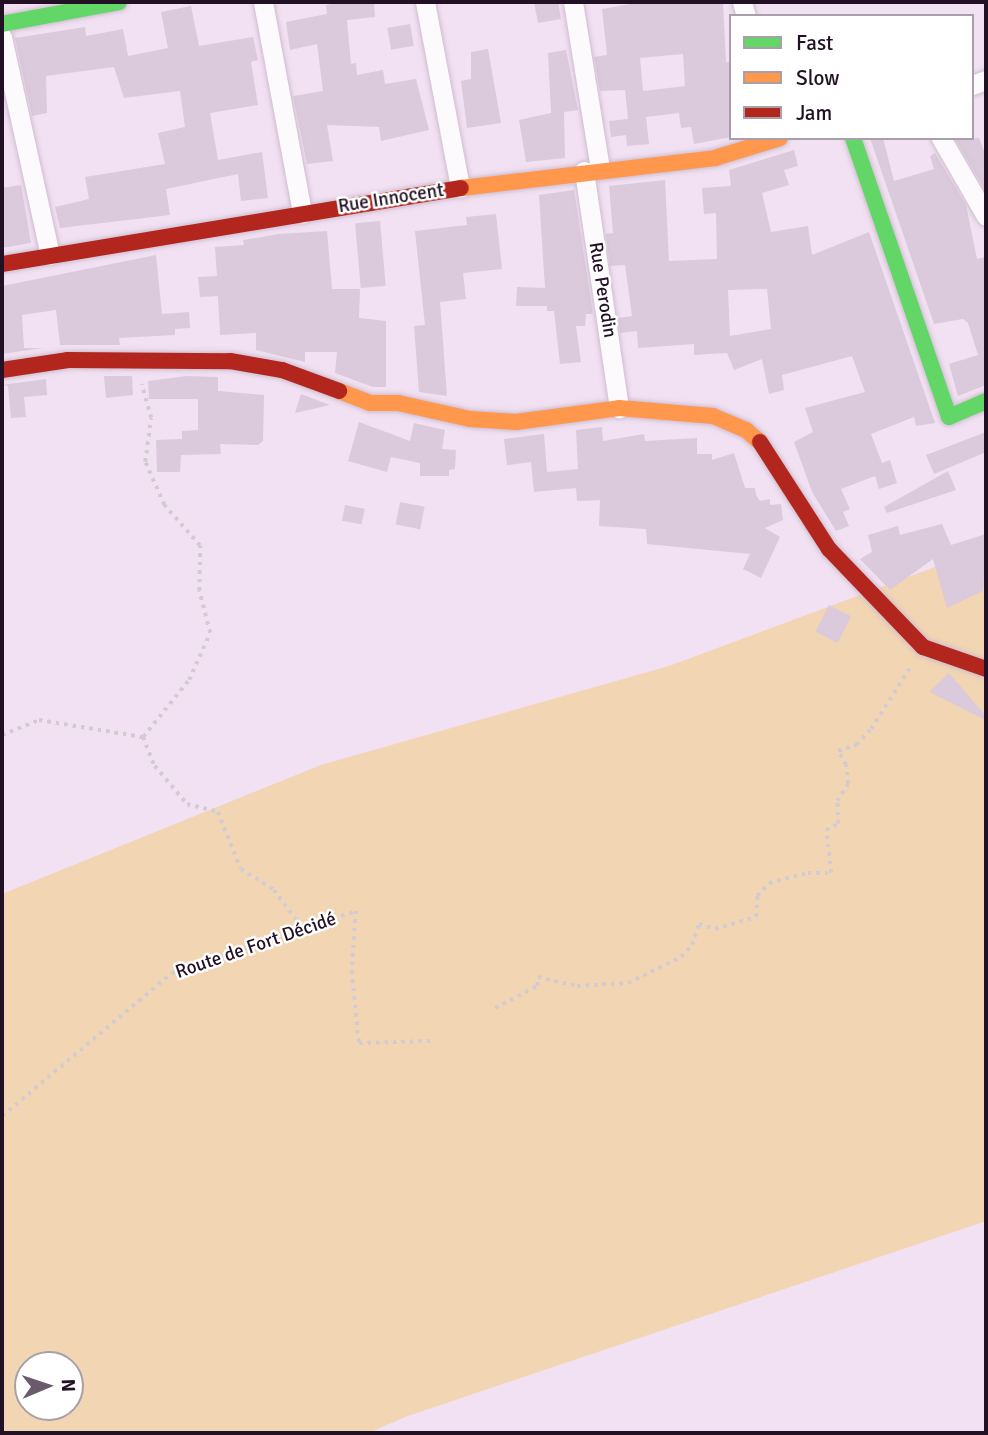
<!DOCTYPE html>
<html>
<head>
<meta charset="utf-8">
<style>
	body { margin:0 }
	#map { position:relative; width:988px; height:1435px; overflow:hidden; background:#f1e1f2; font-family:Signika,sans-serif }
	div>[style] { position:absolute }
	.green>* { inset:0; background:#f2d5b2 }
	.building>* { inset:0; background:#dacadb; transform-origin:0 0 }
	.path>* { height:3.5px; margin-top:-1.75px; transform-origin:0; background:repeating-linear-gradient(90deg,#d2ccd2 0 3.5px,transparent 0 8.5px) }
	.roads { filter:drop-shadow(0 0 2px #cebdcf) drop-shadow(0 0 2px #cebdcf) }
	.street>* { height:19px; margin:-9.5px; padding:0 9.5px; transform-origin:9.5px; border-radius:9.5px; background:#fdfafd }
	.fast>* { height:16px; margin:-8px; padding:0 8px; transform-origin:8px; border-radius:8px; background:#63d668 }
	.slow>* { height:16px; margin:-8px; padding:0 8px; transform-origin:8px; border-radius:8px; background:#ff974d }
	.jam>* { height:16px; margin:-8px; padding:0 8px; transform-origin:8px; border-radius:8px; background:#b3261e }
	span { translate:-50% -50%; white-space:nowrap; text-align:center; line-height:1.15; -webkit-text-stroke:5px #fff; paint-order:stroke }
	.street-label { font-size:19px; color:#221124 }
	.frame { position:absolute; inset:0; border:4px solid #221124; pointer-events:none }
	.legend { position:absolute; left:729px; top:14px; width:245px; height:126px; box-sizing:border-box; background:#fff; border:2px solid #a7a0a7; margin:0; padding:9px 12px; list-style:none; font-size:21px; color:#221124 }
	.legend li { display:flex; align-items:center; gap:14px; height:35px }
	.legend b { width:35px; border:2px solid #a7a0a7 }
	.north { position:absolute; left:14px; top:1351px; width:70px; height:70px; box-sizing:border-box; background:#fff; border:2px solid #a7a0a7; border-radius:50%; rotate:88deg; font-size:19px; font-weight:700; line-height:28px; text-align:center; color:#221124 }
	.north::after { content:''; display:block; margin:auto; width:24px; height:32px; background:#6a5a6c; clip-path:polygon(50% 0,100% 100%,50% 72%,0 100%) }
</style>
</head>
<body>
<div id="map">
	<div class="green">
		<div style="clip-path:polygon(evenodd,986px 548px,986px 1221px,405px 1417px,369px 1433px,2px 1433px,2px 894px,321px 765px,669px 666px,986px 548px,28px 1365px,70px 1365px,70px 1407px,28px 1407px,28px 1365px)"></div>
	</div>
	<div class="building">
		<div style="clip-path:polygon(343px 2px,374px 2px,375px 17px,347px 20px,351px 64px,356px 63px,357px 75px,383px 70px,385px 84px,416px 79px,429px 130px,381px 141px,379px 127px,327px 125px,333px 161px,307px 164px,293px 96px,323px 91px,317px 44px,290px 50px,286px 22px,327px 14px,326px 5px)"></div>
		<div style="clip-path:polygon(534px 2px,558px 2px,561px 19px,538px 23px)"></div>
		<div style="clip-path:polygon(evenodd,642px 2px,723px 2px,726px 62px,731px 62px,731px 137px,694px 144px,691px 127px,681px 128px,679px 113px,646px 117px,649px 144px,627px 146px,626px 135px,611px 137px,609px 121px,628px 119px,625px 90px,600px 91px,594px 57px,607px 55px,602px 9px,642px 2px,683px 54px,685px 86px,643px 91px,640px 58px,683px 54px)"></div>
		<div style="clip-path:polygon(191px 6px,199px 46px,253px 37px,258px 60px,251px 62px,258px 105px,210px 113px,218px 160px,262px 152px,268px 198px,241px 201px,238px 174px,166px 189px,170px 215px,60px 228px,55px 207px,89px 199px,85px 177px,165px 164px,158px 133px,185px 127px,180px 91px,124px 98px,114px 67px,46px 76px,47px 113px,32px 116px,15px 38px,85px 27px,86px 36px,123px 29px,128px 56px,168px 48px,161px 12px)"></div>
		<div style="left:410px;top:24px;width:22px;height:23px;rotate:80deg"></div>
		<div style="clip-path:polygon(488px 49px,501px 123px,467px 128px,461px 81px,471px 79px,471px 52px)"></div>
		<div style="clip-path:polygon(566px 50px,578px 110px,564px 112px,565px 158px,526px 162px,519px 120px,551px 113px,548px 53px)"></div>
		<div style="clip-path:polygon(870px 138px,883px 138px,894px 181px,934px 169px,930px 156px,935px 153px,966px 205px,977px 259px,986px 257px,986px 385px,958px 396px,949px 364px,978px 355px,968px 323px,963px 319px,934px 324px)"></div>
		<div style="clip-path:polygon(979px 138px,986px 156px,986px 192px,956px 140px)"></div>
		<div style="clip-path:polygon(evenodd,794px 150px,798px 166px,784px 170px,789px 185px,762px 193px,771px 232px,808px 226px,812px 255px,869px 232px,935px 423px,916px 426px,914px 417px,871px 434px,882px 463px,890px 460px,897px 483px,879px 489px,875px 476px,841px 489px,850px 509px,843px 512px,849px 526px,836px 531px,812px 492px,794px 442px,813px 432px,805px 408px,865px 392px,852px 356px,782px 375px,784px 390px,769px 394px,762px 359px,734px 370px,727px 353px,694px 355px,694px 344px,638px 348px,637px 331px,620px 333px,618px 318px,632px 316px,625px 265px,610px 266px,606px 234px,613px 233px,609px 186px,665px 180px,669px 261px,717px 259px,716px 213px,704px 214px,702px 188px,731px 186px,729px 170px,794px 150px,761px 289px,767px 289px,771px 329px,730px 336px,728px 290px,761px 289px)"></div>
		<div style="clip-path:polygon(21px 185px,31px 243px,2px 248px,2px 188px)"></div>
		<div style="clip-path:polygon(574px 190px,593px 314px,586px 314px,585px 326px,576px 326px,581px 362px,560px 364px,554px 311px,547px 311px,547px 306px,516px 306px,517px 287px,545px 288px,539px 195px)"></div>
		<div style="clip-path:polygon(496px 214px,502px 269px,463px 273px,466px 299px,440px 302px,447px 396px,419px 392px,414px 326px,425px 325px,415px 231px,467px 225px,466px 217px)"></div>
		<div style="left:380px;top:221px;width:65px;height:25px;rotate:85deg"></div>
		<div style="clip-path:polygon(327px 231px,332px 289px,360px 289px,359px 318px,386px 321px,386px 387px,373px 387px,335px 373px,337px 352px,305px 352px,305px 362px,256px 350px,256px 333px,220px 335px,218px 296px,200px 297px,198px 277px,217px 276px,215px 247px,244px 245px,243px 240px,279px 234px)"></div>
		<div style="clip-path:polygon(156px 255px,162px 314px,189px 312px,190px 328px,175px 329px,175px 335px,119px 338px,120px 345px,60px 345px,56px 310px,22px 315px,24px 348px,43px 348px,2px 354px,2px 286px)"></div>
		<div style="clip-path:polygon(104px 376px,132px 376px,133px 395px,106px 398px)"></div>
		<div style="clip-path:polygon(187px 376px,218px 377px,218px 391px,264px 395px,263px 441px,258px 445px,220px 444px,221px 454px,181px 455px,180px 472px,157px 472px,156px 440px,182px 439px,182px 431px,198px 430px,198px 399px,149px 399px,148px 381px)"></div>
		<div style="clip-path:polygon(46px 379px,47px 395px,24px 397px,26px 417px,11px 418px,8px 386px,2px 385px)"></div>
		<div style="clip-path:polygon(301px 394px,330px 405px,295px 413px)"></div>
		<div style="clip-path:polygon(359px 422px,410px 441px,414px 423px,445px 430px,442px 449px,456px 450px,455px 469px,449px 470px,449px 476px,420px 476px,420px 463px,391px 457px,387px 472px,348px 461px)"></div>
		<div style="clip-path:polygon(602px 427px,603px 441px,644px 434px,645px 441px,697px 438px,697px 454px,712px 454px,712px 460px,734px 453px,745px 488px,755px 488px,756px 495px,760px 501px,770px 499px,770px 505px,781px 504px,783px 520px,765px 528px,780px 537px,761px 578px,743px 569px,750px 554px,647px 544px,646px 529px,599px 526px,600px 500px,577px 501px,576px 488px,534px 492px,531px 462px,507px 465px,504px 439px,544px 434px,547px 472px,578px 469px,576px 430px)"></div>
		<div style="clip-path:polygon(986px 432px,986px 452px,934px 474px,926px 455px)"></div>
		<div style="clip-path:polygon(948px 471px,956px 490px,887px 513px,884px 507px)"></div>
		<div style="left:400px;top:502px;width:25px;height:23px;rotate:11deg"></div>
		<div style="left:345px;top:505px;width:20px;height:16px;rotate:11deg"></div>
		<div style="clip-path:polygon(942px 524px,951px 545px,986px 534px,983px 591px,947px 608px,933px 559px,890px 590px,860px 559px,872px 552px,868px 535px,898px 526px,900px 535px)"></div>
		<div style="left:829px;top:605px;width:25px;height:30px;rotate:27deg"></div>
		<div style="clip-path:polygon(949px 673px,986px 716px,986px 720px,929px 692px)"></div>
	</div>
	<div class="path">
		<div style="left:2px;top:735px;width:40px;rotate:-22deg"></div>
		<div style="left:39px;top:720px;width:105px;rotate:9.3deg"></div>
		<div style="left:143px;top:737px;width:73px;rotate:-51.1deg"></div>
		<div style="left:189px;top:680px;width:51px;rotate:-65.9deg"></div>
		<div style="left:210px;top:633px;width:43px;rotate:-104.7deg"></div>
		<div style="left:199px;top:591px;width:45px;rotate:-88.7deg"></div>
		<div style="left:200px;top:546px;width:55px;rotate:-131.3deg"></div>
		<div style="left:164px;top:505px;width:47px;rotate:-113.8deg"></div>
		<div style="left:145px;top:462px;width:44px;rotate:-82.2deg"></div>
		<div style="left:151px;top:418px;width:35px;rotate:-106deg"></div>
		<div style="left:143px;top:737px;width:31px;rotate:68deg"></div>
		<div style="left:155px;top:766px;width:50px;rotate:49.9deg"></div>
		<div style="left:187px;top:804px;width:32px;rotate:14deg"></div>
		<div style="left:218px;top:812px;width:61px;rotate:68deg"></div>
		<div style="left:241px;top:869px;width:39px;rotate:32deg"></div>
		<div style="left:274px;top:890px;width:49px;rotate:53.4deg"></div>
		<div style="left:495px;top:1008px;width:47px;rotate:-27.6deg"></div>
		<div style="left:537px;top:986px;width:9px;rotate:-84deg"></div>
		<div style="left:538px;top:977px;width:40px;rotate:13deg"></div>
		<div style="left:577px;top:986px;width:51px;rotate:-3.4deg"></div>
		<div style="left:628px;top:983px;width:59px;rotate:-26.1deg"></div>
		<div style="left:681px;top:957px;width:16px;rotate:-47deg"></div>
		<div style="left:692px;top:945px;width:22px;rotate:-72deg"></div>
		<div style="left:699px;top:924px;width:17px;rotate:17deg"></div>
		<div style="left:715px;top:929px;width:43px;rotate:-16.3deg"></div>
		<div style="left:756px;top:917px;width:21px;rotate:-87deg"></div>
		<div style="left:757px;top:896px;width:18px;rotate:-47deg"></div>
		<div style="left:769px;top:883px;width:40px;rotate:-14.4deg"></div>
		<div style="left:808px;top:873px;width:23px"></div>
		<div style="left:831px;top:873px;width:43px;rotate:-96.6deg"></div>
		<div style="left:826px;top:830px;width:13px;rotate:-27deg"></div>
		<div style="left:838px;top:824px;width:23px;rotate:-92deg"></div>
		<div style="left:837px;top:801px;width:20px;rotate:-57deg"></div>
		<div style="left:848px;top:784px;width:19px;rotate:-96deg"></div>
		<div style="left:846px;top:765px;width:16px;rotate:-120deg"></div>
		<div style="left:838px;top:751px;width:19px;rotate:-18deg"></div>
		<div style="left:856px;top:745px;width:22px;rotate:-47deg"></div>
		<div style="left:871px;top:729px;width:75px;rotate:-57.6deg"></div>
		<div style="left:2px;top:1116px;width:222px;rotate:-40.1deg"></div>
		<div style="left:172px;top:973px;width:194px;rotate:-18.6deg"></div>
		<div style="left:356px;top:911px;width:60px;rotate:93.8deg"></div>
		<div style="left:352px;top:971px;width:72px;rotate:84.4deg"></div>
		<div style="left:359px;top:1043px;width:72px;rotate:-1.6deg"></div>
	</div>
	<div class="roads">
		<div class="street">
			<div style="left:263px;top:2px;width:215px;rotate:79.5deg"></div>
			<div style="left:425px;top:2px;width:189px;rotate:79.3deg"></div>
			<div style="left:573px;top:2px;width:169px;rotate:80.8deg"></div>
			<div style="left:742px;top:2px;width:15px;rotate:74deg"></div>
			<div style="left:2px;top:37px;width:223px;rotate:77.6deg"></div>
			<div style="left:972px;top:85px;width:15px;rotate:-20deg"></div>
			<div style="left:941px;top:138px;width:90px;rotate:60deg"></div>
			<div style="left:584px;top:171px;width:240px;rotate:81.6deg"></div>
		</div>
		<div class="fast">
			<div style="left:2px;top:24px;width:119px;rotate:-10.6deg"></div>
			<div style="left:853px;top:138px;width:295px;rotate:71deg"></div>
			<div style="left:949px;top:417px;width:40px;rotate:-23.4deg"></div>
		</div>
		<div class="slow">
			<div style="left:461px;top:188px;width:256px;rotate:-6.7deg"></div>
			<div style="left:715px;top:158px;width:68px;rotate:-17.1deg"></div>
			<div style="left:339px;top:391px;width:33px;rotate:21deg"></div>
			<div style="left:370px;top:403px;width:28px"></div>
			<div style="left:398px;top:403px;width:74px;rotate:12.5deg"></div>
			<div style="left:470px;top:419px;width:46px;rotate:3.7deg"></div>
			<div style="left:516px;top:422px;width:104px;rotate:-7.7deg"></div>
			<div style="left:619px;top:408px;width:94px;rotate:4.9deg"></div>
			<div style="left:713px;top:416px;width:36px;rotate:23deg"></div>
			<div style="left:746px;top:430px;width:18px;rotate:41deg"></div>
		</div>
		<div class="jam">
			<div style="left:2px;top:264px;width:465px;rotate:-9.4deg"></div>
			<div style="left:2px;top:370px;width:67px;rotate:-8.6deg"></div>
			<div style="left:68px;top:360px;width:162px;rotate:0.4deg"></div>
			<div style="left:230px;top:361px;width:53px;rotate:9.8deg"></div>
			<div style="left:282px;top:370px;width:61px;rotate:20.2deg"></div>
			<div style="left:760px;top:442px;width:127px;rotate:57.2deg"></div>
			<div style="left:829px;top:549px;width:136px;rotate:46.2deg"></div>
			<div style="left:923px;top:647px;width:67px;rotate:19.2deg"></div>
		</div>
	</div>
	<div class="street-label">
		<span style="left:391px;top:199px;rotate:-9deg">Rue Innocent</span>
		<span style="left:602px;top:290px;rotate:81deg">Rue Perodin</span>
		<span style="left:256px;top:946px;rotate:-19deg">Route de Fort Décidé</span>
	</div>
	<div class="frame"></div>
	<ul class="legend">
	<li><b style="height:9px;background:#63d668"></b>Fast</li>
	<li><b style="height:9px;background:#ff974d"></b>Slow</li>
	<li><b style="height:9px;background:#b3261e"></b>Jam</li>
	</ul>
	<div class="north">N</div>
</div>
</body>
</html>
